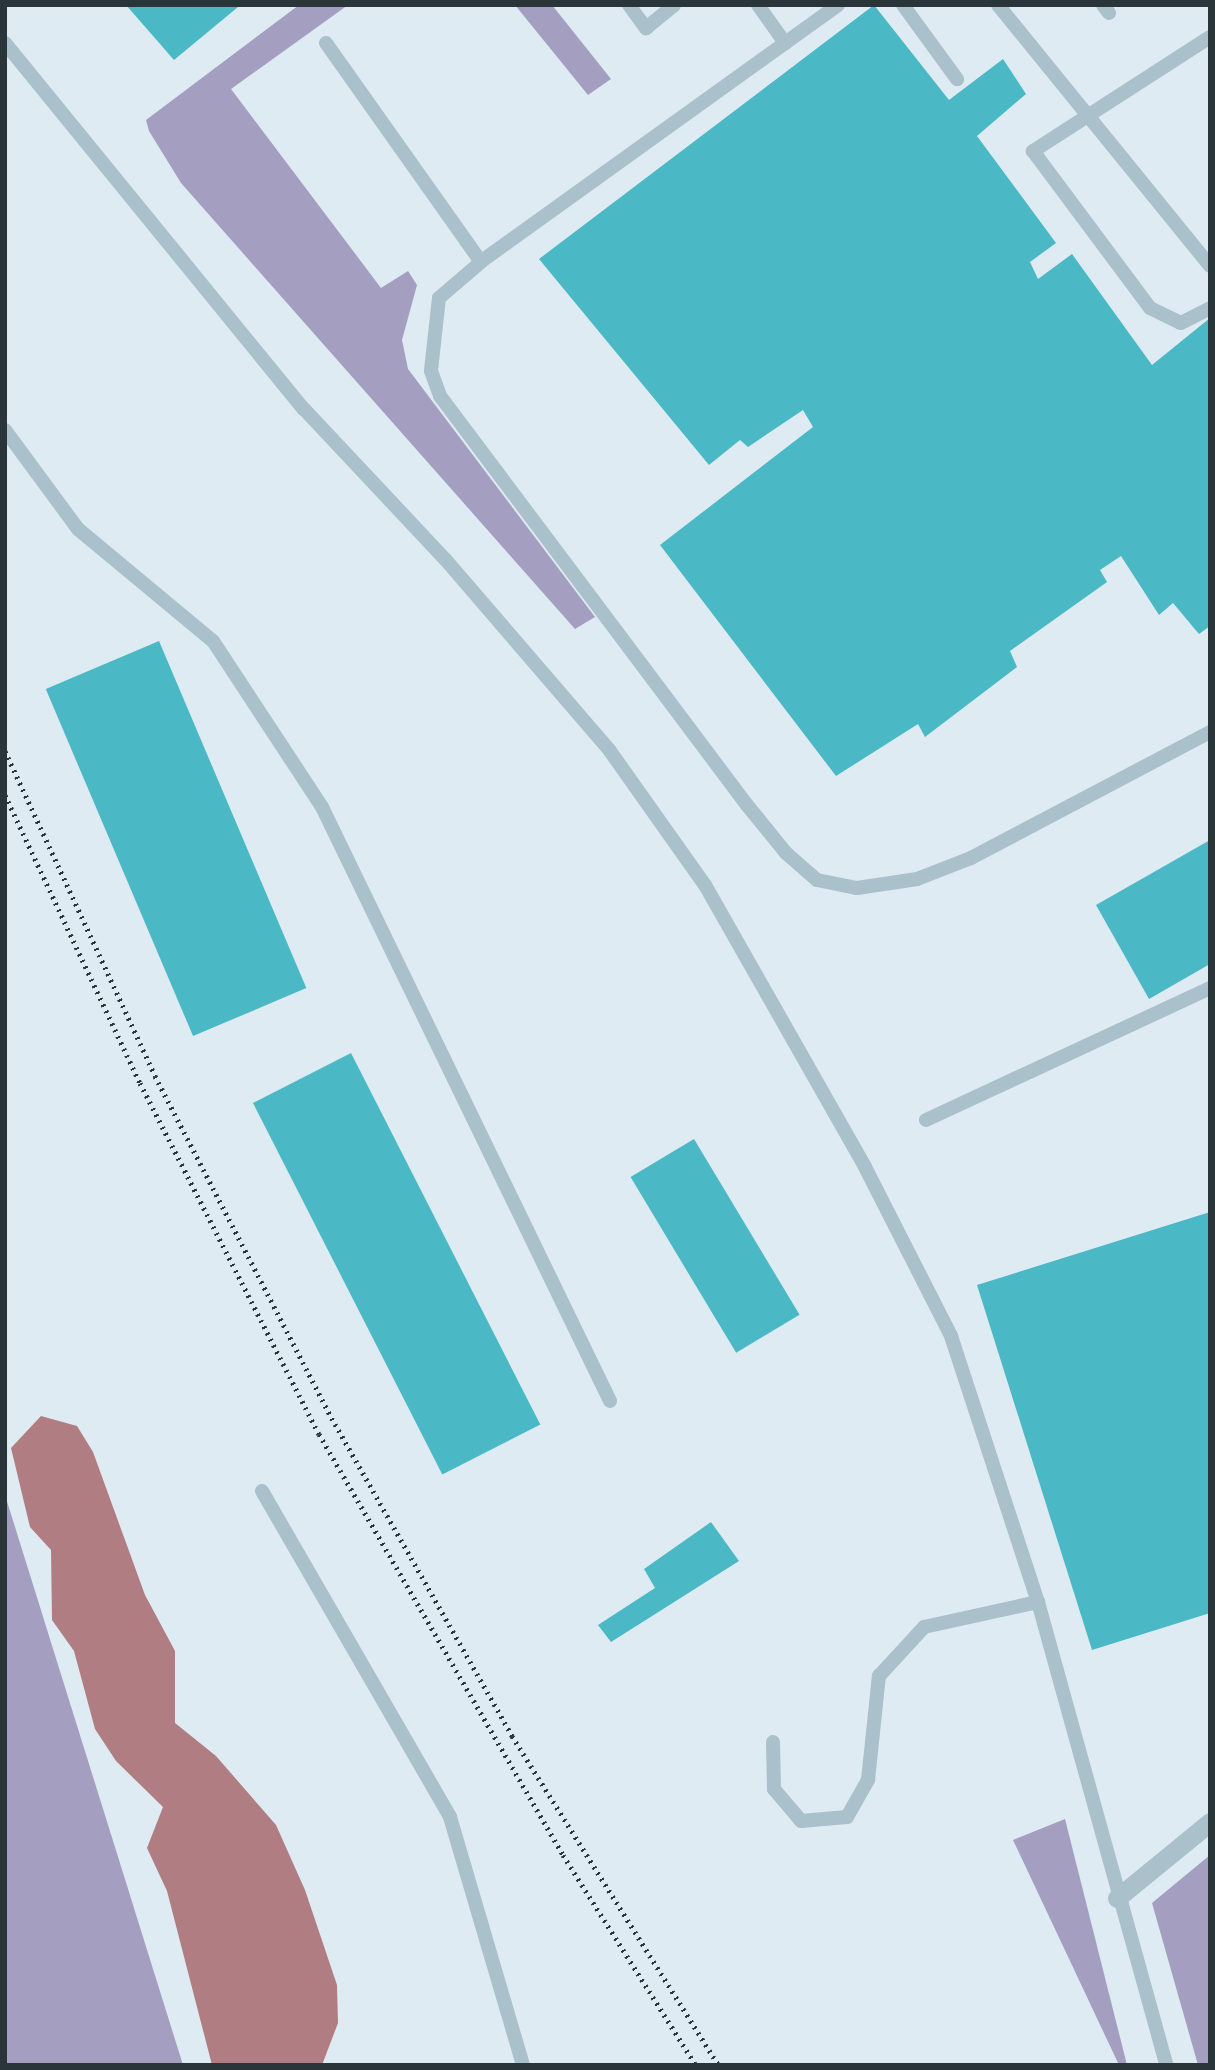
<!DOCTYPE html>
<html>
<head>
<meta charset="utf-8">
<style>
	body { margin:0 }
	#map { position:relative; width:1215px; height:2070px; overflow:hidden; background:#deebf2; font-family:Montserrat,sans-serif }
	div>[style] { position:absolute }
	.green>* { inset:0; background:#a49ec1 }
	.water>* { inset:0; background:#af7d82 }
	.building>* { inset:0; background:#4ab9c5; transform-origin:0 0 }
	.service>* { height:14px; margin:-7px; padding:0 7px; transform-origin:7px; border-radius:7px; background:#aac0cb }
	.minor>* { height:19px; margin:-9.5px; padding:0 9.5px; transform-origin:9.5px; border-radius:9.5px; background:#aac0cb }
	.rail>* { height:5px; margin-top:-2.5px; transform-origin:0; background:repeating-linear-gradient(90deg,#293538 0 2px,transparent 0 7px) }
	span { translate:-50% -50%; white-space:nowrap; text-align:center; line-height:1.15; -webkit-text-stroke:7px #eaf4fa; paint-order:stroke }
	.frame { position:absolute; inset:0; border:7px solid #293538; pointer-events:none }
</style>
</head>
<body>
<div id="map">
	<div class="green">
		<div style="clip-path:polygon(299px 5px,348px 5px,231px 89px,381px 288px,408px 271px,417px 285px,402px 340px,408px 369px,595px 617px,575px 629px,181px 183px,149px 131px,146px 120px)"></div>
		<div style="clip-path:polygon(515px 5px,552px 5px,611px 79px,588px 95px)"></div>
		<div style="clip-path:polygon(5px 1495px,183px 2065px,5px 2065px)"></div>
		<div style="clip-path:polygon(1065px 1819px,1127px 2065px,1119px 2065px,1013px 1840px)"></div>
		<div style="clip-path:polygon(1210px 1855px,1210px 2065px,1198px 2065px,1152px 1903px)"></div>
	</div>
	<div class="water">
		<div style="clip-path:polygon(41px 1416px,77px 1426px,93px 1452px,145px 1595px,175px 1651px,175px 1723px,216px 1756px,276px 1825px,305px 1890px,337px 1985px,338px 2023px,322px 2065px,212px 2065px,167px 1891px,147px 1848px,163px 1807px,116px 1761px,95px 1729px,74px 1651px,52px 1620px,51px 1550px,30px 1527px,11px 1448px)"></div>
	</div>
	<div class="building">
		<div style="clip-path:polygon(126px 5px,236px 5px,238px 7px,174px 60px)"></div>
		<div style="clip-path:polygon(874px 5px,949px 100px,1003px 59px,1026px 94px,977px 136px,1056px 243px,1030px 262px,1038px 279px,1072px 254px,1152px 365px,1210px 318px,1210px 626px,1199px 634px,1173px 603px,1159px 615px,1121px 556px,1100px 570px,1107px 582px,1010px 651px,1017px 667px,925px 737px,918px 724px,836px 776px,660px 545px,813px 427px,803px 410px,748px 447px,740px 440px,709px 465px,539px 259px)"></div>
		<div style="left:159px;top:641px;width:377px;height:123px;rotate:67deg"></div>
		<div style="clip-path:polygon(1210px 840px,1210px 964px,1149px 999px,1096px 905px)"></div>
		<div style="left:351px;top:1053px;width:417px;height:110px;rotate:63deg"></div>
		<div style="left:694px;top:1139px;width:205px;height:74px;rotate:59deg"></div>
		<div style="clip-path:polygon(1210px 1212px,1210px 1613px,1092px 1650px,977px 1285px)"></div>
		<div style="clip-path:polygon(711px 1522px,739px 1561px,611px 1642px,598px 1625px,655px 1588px,644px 1569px)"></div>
	</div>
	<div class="service">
		<div style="left:629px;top:5px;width:29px;rotate:54deg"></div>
		<div style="left:646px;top:28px;width:36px;rotate:-39deg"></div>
		<div style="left:758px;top:5px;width:47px;rotate:54.6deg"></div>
		<div style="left:838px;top:5px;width:440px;rotate:144.3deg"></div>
		<div style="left:481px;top:262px;width:55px;rotate:139.4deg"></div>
		<div style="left:439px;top:298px;width:73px;rotate:96.3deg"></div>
		<div style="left:431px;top:371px;width:27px;rotate:70deg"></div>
		<div style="left:440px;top:396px;width:511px;rotate:53.11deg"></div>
		<div style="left:747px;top:805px;width:62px;rotate:50.9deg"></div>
		<div style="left:786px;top:853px;width:41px;rotate:41.1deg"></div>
		<div style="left:817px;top:880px;width:41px;rotate:11.3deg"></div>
		<div style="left:857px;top:888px;width:61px;rotate:-8.5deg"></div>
		<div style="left:917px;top:879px;width:58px;rotate:-21.3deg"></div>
		<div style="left:971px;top:858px;width:270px;rotate:-27.8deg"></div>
		<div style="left:903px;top:5px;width:92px;rotate:53.9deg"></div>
		<div style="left:998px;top:5px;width:336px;rotate:50.9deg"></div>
		<div style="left:1103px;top:5px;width:10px;rotate:53deg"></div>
		<div style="left:1210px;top:37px;width:211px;rotate:147.2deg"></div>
		<div style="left:1033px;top:151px;width:196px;rotate:53.3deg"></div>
		<div style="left:1150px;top:308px;width:34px;rotate:26deg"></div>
		<div style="left:1181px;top:323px;width:33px;rotate:-27deg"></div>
		<div style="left:5px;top:43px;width:473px;rotate:50.8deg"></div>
		<div style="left:304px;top:409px;width:206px;rotate:46.8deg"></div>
		<div style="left:445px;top:559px;width:253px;rotate:49.3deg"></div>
		<div style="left:610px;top:751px;width:164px;rotate:54.7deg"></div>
		<div style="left:705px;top:885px;width:324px;rotate:60.4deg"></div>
		<div style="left:865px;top:1167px;width:190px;rotate:63deg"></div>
		<div style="left:951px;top:1336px;width:280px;rotate:71.9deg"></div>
		<div style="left:1038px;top:1602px;width:480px;rotate:74.5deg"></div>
		<div style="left:326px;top:43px;width:268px;rotate:54.7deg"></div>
		<div style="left:5px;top:430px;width:123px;rotate:53.6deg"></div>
		<div style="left:78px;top:529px;width:175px;rotate:39.7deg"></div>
		<div style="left:213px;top:641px;width:199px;rotate:56.7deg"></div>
		<div style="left:322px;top:807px;width:660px;rotate:64.13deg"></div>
		<div style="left:926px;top:1120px;width:313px;rotate:-24.9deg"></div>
		<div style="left:262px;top:1491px;width:376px;rotate:60deg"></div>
		<div style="left:450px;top:1817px;width:259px;rotate:73.6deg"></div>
		<div style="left:773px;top:1742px;width:47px;rotate:88.8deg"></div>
		<div style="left:774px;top:1789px;width:42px;rotate:49.8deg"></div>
		<div style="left:801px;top:1821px;width:46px;rotate:-5deg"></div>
		<div style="left:847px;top:1817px;width:43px;rotate:-60.4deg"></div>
		<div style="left:868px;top:1780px;width:105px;rotate:-84deg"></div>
		<div style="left:879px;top:1676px;width:67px;rotate:-47.4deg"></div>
		<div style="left:924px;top:1627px;width:117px;rotate:-12.4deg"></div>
	</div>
	<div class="minor">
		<div style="left:1117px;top:1898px;width:120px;rotate:-39.3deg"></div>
	</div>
	<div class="rail">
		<div style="left:5px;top:751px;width:358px;rotate:65.2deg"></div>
		<div style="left:155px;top:1076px;width:392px;rotate:62.7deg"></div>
		<div style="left:335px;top:1424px;width:359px;rotate:60.4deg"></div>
		<div style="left:512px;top:1736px;width:388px;rotate:57.9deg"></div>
		<div style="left:5px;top:795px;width:318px;rotate:64.9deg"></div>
		<div style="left:140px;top:1083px;width:394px;rotate:63deg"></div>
		<div style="left:319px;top:1434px;width:487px;rotate:59.9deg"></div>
		<div style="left:563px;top:1855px;width:249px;rotate:57.7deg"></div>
	</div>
	<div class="frame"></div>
</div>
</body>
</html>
